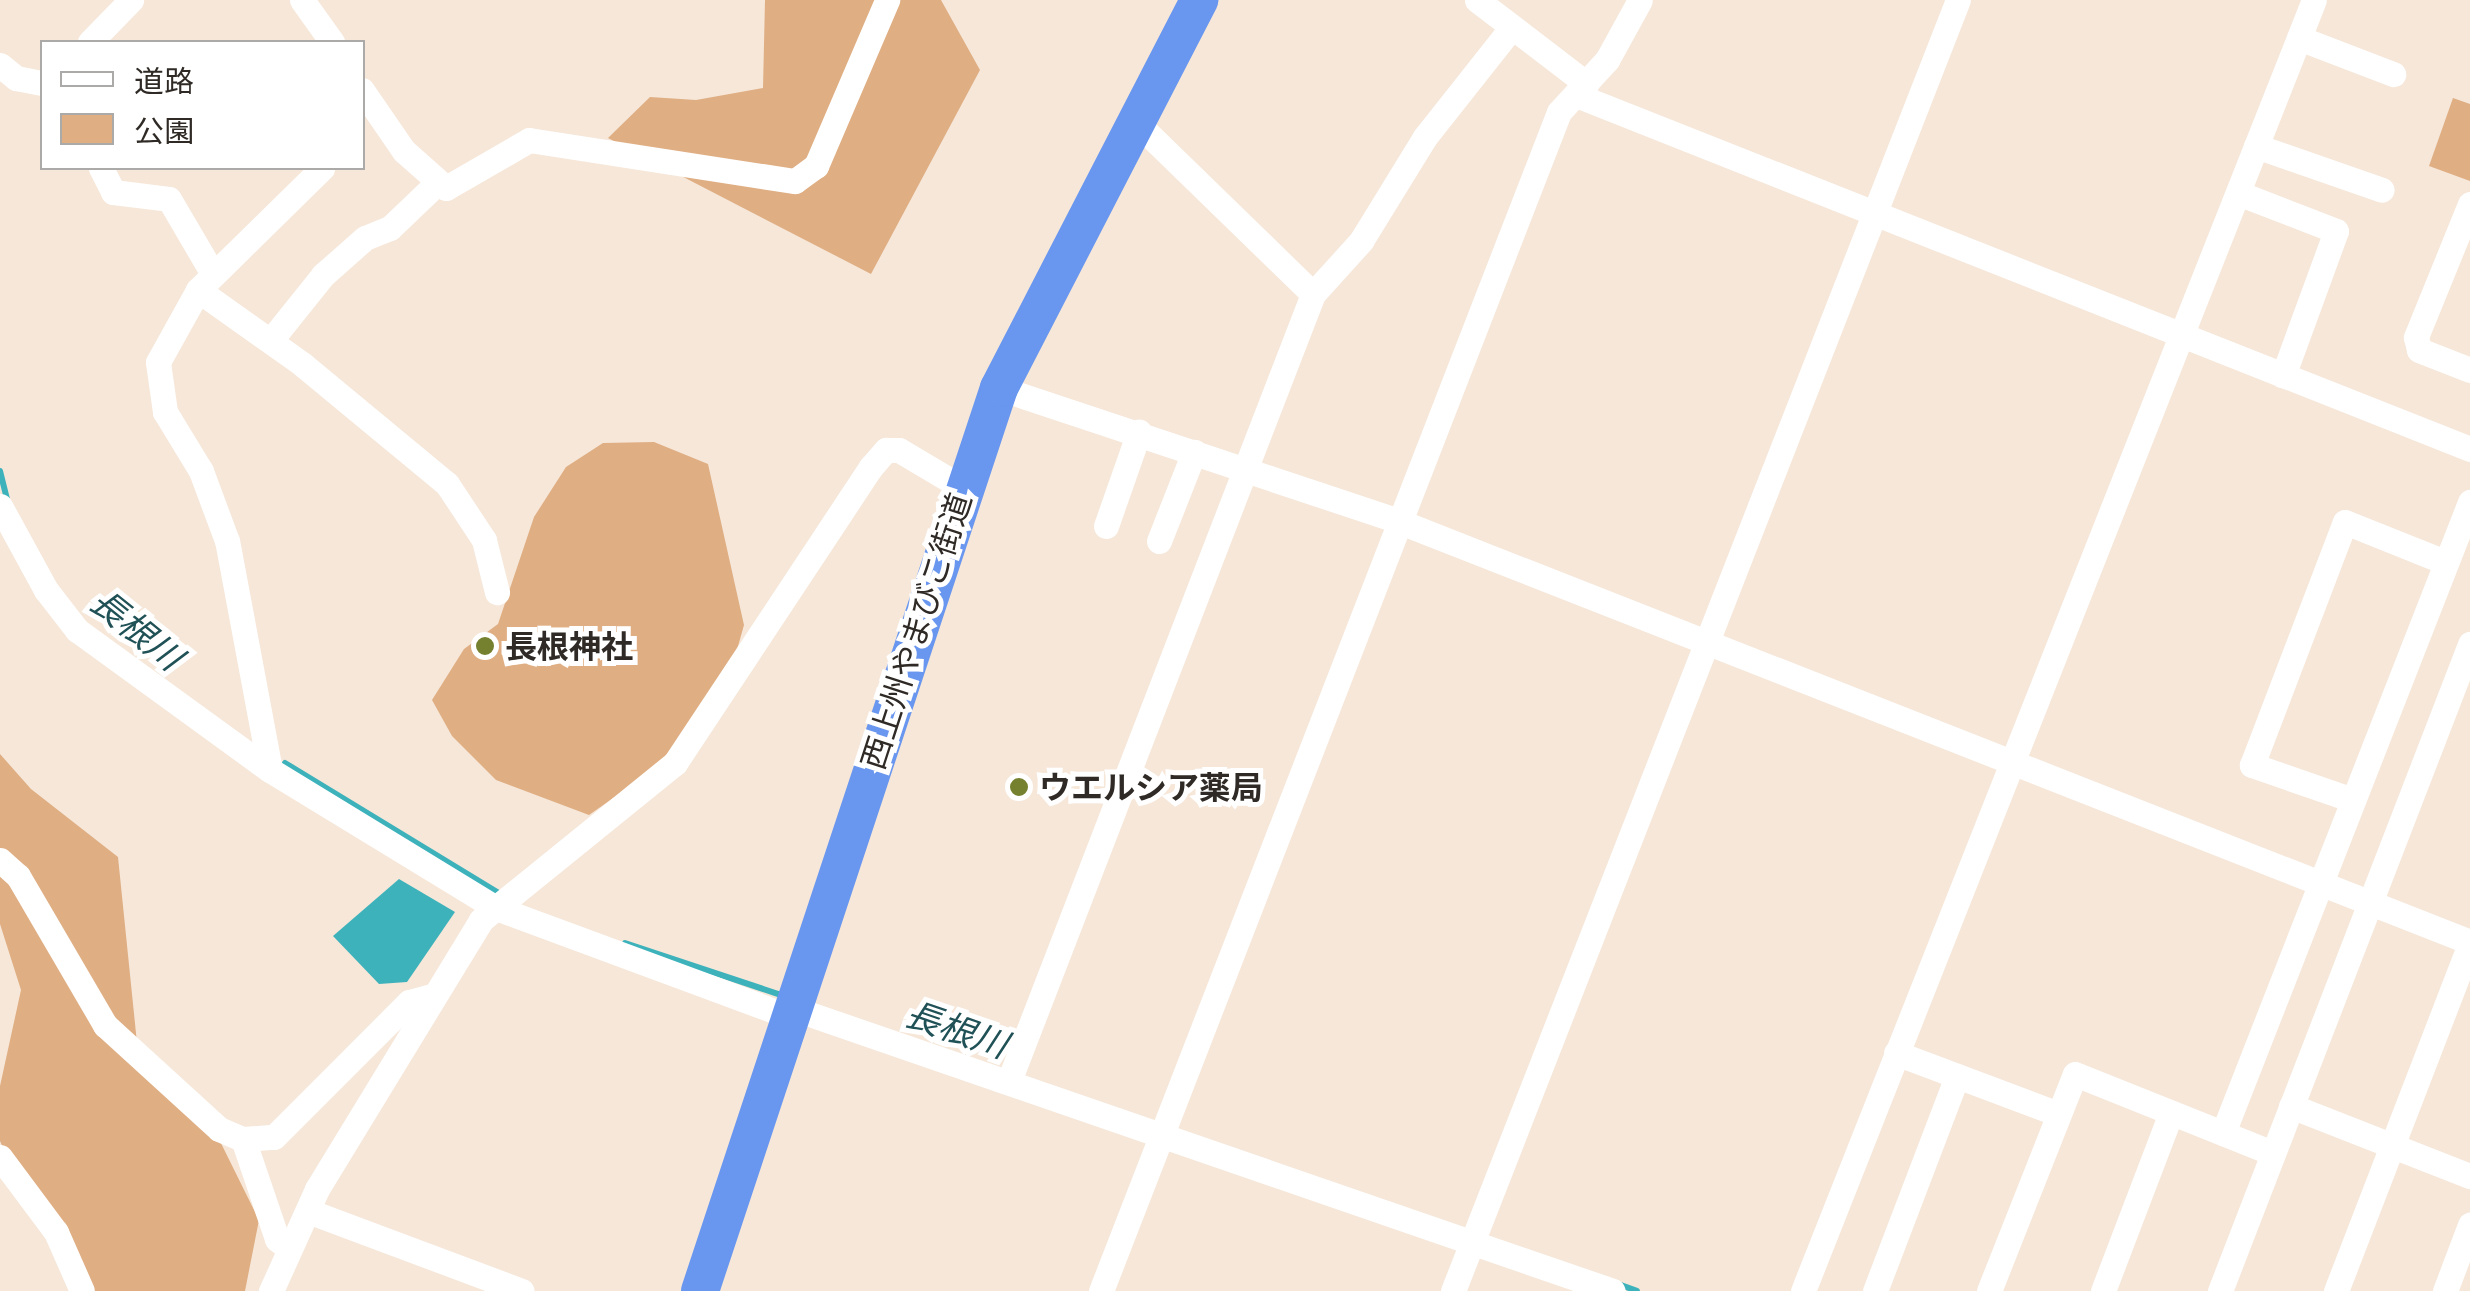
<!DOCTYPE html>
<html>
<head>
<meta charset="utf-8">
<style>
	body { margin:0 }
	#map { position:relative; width:2470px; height:1291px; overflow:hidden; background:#f6e7d9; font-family:"IBM Plex Sans","Noto Sans JP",sans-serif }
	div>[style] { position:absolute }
	.green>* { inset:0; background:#dfae83 }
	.water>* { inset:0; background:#3db2bb }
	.stream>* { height:6px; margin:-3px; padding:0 3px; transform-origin:3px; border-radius:3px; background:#3db2bb }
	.minor>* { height:25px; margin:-12.5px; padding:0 12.5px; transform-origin:12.5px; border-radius:12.5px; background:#fff }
	.highway>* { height:38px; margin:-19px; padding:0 19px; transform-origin:19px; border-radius:19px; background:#6996ee }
	.dots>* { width:28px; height:28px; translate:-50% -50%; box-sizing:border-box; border:5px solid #fff; border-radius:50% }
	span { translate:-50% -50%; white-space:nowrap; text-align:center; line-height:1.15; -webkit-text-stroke:10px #fff; paint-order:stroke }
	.street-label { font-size:32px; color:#2f2a25 }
	.poi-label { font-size:32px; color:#2f2a25; font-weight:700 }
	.left { translate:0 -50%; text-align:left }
	.water-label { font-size:35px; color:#205156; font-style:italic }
	.legend { position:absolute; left:40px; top:40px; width:325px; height:130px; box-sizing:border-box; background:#fff; border:2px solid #acaaa8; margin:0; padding:12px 18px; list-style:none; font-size:30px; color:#2f2a25 }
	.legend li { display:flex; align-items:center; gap:20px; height:50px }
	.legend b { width:50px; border:2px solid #acaaa8 }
</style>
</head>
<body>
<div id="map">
	<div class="green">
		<div style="clip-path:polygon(765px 0,941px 0,980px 70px,871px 274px,608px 138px,650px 97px,696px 100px,763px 88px)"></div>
		<div style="clip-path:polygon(2453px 98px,2470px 104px,2470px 181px,2429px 166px)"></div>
		<div style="clip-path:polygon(654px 442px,708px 464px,744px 625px,729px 678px,683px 749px,589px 815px,496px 780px,452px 736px,432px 700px,464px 649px,498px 624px,534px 517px,566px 467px,603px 443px)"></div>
		<div style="clip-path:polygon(0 754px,31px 789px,118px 857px,137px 1043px,210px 1121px,259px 1220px,245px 1291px,92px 1291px,66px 1226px,13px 1169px,0 1141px,0 1086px,21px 990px,0 924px)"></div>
	</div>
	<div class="water">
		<div style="clip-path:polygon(399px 879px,455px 912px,407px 982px,379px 984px,333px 936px)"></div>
	</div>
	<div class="stream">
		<div style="left:0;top:471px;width:29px;rotate:76deg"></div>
		<div style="left:285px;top:763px;width:254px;rotate:31.3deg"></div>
		<div style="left:625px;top:943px;width:168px;rotate:18.4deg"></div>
		<div style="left:1618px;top:1284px;width:20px;rotate:20deg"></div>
	</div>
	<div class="minor">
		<div style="left:302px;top:0;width:52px;rotate:54.5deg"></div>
		<div style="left:1477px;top:0;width:138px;rotate:37.4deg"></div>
		<div style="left:2299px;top:38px;width:101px;rotate:21deg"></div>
		<div style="left:90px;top:42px;width:59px;rotate:-45.7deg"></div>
		<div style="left:0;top:65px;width:21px;rotate:39deg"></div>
		<div style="left:16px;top:78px;width:26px;rotate:11deg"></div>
		<div style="left:362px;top:90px;width:74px;rotate:55.5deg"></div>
		<div style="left:404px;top:151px;width:56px;rotate:41.4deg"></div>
		<div style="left:446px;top:188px;width:96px;rotate:-30deg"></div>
		<div style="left:529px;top:140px;width:269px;rotate:8.8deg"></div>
		<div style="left:795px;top:181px;width:26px;rotate:-36deg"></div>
		<div style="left:816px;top:166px;width:181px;rotate:-66.8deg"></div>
		<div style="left:1576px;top:95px;width:962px;rotate:21.6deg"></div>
		<div style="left:1135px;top:121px;width:248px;rotate:44.2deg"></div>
		<div style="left:2256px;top:146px;width:133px;rotate:19.2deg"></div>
		<div style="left:101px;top:168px;width:27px;rotate:63deg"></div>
		<div style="left:113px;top:192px;width:56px;rotate:7.1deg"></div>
		<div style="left:169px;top:199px;width:87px;rotate:59.6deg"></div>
		<div style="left:2238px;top:193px;width:105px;rotate:21.2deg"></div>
		<div style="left:2336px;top:231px;width:154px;rotate:110.1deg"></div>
		<div style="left:2470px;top:204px;width:144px;rotate:112.1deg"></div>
		<div style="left:2416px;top:337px;width:13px;rotate:77deg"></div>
		<div style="left:2419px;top:350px;width:55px;rotate:21.4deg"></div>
		<div style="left:198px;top:290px;width:128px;rotate:35.4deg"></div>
		<div style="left:302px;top:364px;width:188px;rotate:39.6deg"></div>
		<div style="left:447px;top:484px;width:67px;rotate:56.5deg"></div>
		<div style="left:484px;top:540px;width:54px;rotate:76deg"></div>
		<div style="left:271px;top:340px;width:83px;rotate:-51.3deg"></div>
		<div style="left:323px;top:275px;width:56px;rotate:-41.4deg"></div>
		<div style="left:365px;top:238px;width:27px;rotate:-22deg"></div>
		<div style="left:390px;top:228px;width:64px;rotate:-43.7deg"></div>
		<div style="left:999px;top:388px;width:421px;rotate:18.4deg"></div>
		<div style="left:1398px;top:521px;width:1152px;rotate:21.44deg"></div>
		<div style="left:0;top:506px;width:96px;rotate:61.3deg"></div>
		<div style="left:46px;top:590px;width:51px;rotate:52.2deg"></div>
		<div style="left:77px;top:630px;width:238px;rotate:36deg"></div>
		<div style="left:270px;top:770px;width:265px;rotate:31.4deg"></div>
		<div style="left:496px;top:908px;width:314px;rotate:20.3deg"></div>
		<div style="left:1106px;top:526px;width:100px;rotate:-70.7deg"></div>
		<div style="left:1159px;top:541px;width:96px;rotate:-68.5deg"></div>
		<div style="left:270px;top:770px;width:233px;rotate:-100.6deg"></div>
		<div style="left:227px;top:541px;width:75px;rotate:-110.4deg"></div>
		<div style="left:201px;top:471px;width:69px;rotate:-121.4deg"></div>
		<div style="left:165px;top:412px;width:50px;rotate:-98deg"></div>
		<div style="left:158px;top:362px;width:82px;rotate:-60.9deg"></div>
		<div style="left:198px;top:290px;width:174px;rotate:-44.5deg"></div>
		<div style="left:2350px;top:799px;width:104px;rotate:-160.9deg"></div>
		<div style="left:2252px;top:765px;width:260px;rotate:-69.1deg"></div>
		<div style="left:2345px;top:522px;width:108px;rotate:21.8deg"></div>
		<div style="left:0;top:860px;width:24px;rotate:42deg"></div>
		<div style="left:18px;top:876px;width:173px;rotate:59.7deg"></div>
		<div style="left:105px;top:1025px;width:154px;rotate:42.4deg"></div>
		<div style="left:219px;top:1129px;width:26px;rotate:23deg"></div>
		<div style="left:243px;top:1139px;width:31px;rotate:-4deg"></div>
		<div style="left:274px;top:1137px;width:191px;rotate:-45deg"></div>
		<div style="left:409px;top:1002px;width:24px;rotate:-15deg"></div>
		<div style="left:792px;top:1008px;width:868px;rotate:19.02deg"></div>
		<div style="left:1896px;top:1053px;width:173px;rotate:20.6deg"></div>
		<div style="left:1009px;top:1081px;width:844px;rotate:-68.88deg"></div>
		<div style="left:1313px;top:294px;width:72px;rotate:-47.8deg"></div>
		<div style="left:1361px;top:241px;width:122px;rotate:-58.4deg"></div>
		<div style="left:1425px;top:137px;width:140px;rotate:-51.7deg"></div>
		<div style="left:2291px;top:1106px;width:192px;rotate:21.4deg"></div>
		<div style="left:2223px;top:1133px;width:678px;rotate:-68.62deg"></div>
		<div style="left:243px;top:1139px;width:106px;rotate:71.2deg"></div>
		<div style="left:277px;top:1239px;width:13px;rotate:39deg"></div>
		<div style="left:0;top:1157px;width:94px;rotate:53.3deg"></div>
		<div style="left:56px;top:1232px;width:64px;rotate:66.2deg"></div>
		<div style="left:308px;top:1211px;width:228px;rotate:20.5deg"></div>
		<div style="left:271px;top:1291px;width:112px;rotate:-65.7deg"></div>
		<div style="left:317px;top:1189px;width:315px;rotate:-58.6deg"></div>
		<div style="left:481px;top:920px;width:250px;rotate:-39deg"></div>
		<div style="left:675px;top:763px;width:355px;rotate:-56.5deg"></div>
		<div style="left:871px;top:467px;width:23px;rotate:-49deg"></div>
		<div style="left:886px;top:450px;width:13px"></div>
		<div style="left:899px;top:450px;width:74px;rotate:30.7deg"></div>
		<div style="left:1101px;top:1291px;width:1265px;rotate:-68.77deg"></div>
		<div style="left:1559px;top:112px;width:71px;rotate:-47.3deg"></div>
		<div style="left:1607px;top:60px;width:68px;rotate:-61.2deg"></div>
		<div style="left:1453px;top:1291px;width:1386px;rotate:-68.64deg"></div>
		<div style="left:1803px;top:1291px;width:1388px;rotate:-68.41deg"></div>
		<div style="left:1875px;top:1291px;width:230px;rotate:-69.1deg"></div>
		<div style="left:1989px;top:1291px;width:233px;rotate:-68.4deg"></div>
		<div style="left:2075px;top:1074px;width:213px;rotate:21.8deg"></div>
		<div style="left:2103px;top:1291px;width:191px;rotate:-69.1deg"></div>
		<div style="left:2220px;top:1291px;width:694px;rotate:-68.87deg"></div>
		<div style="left:2336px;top:1291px;width:373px;rotate:-68.9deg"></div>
		<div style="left:2445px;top:1291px;width:71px;rotate:-69.3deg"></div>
	</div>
	<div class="highway">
		<div style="left:700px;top:1291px;width:951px;rotate:-71.68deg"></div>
		<div style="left:999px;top:388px;width:437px;rotate:-62.7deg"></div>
	</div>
	<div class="dots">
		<div style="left:485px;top:646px;background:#75812e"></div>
		<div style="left:1019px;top:787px;background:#75812e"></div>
	</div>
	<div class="street-label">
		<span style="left:916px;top:631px;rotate:-72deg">西上州やまびこ街道</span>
	</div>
	<div class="poi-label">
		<span class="left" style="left:505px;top:646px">長根神社</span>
		<span class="left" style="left:1039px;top:787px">ウエルシア薬局</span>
	</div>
	<div class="water-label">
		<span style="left:137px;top:629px;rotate:39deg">長根川</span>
		<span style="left:957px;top:1029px;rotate:19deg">長根川</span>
	</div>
	<ul class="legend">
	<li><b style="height:12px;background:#fff"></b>道路</li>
	<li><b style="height:28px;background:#dfae83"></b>公園</li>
	</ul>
</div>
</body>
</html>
